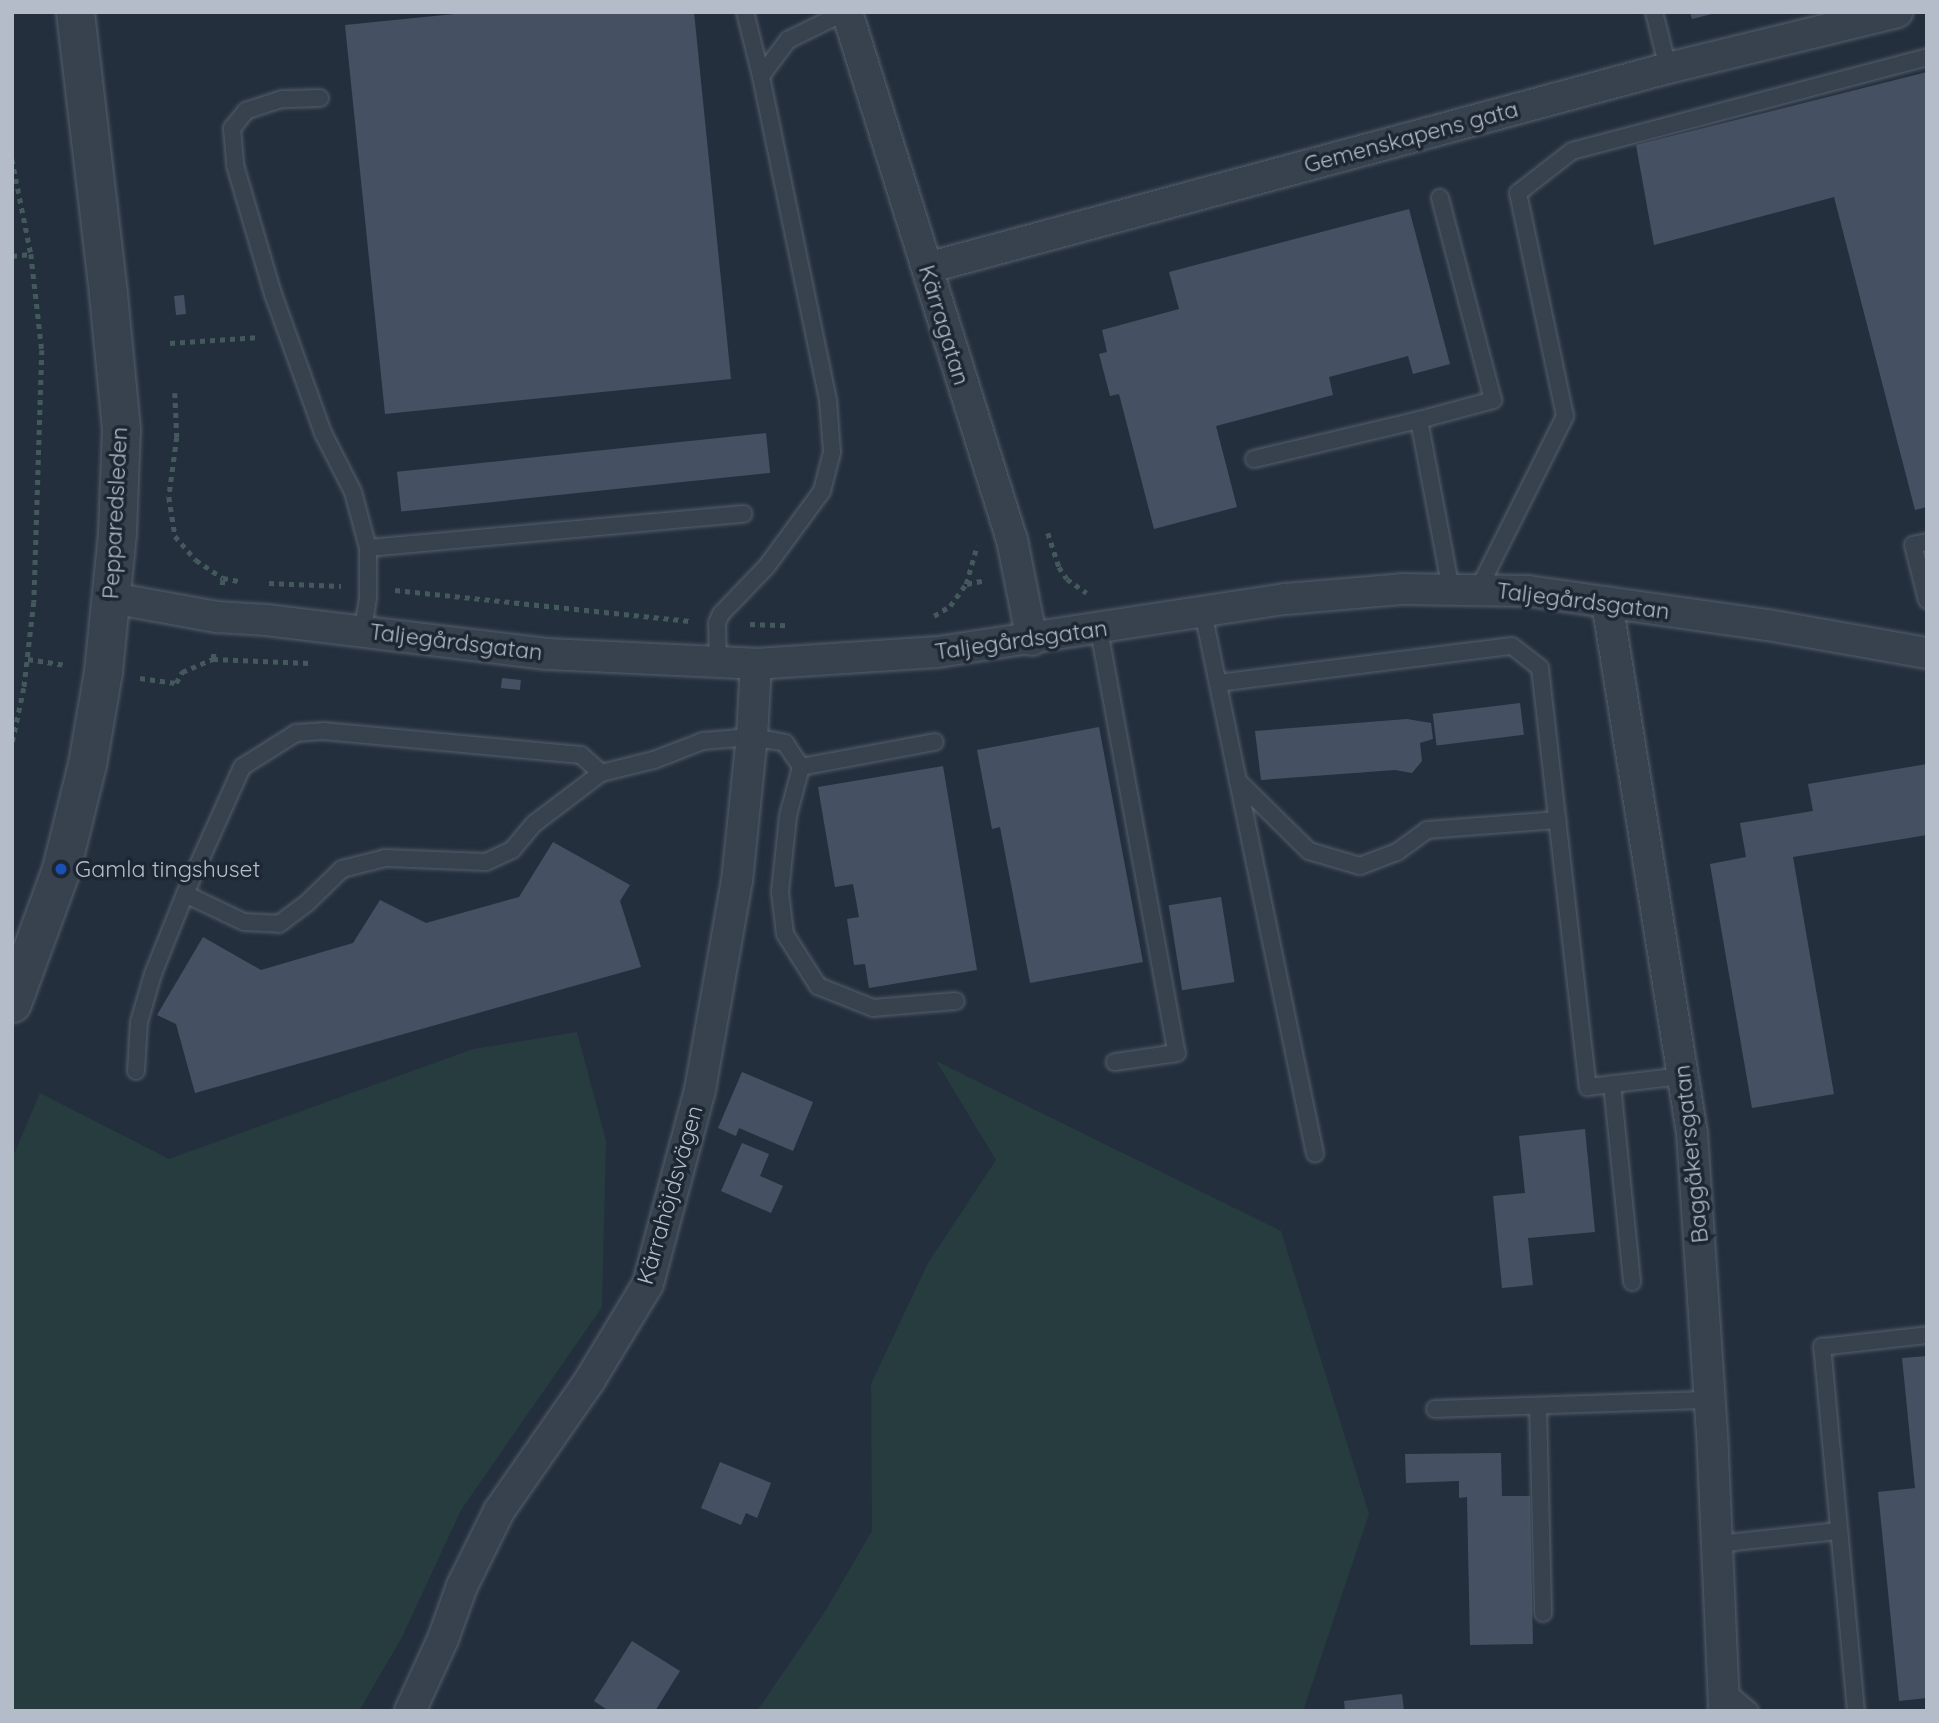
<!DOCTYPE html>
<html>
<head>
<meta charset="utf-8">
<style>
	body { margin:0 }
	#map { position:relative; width:1939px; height:1723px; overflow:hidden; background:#242f3e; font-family:Quicksand,sans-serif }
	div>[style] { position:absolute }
	.green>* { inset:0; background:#263c3f }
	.building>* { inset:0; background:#455162; transform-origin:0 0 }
	.path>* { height:4.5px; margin-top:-2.25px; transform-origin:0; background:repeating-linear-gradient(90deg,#44595c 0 5px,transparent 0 10px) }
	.roads { filter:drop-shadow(0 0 2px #565f6c) drop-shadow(0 0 2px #565f6c) }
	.service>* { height:16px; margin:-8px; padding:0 8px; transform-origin:8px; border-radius:8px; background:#38414e }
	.minor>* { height:30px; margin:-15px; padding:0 15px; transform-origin:15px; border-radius:15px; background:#38414e }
	.tertiary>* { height:37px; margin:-18.5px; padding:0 18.5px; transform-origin:18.5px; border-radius:18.5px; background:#38414e }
	.dots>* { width:19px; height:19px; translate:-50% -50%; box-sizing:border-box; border:4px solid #1d2633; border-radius:50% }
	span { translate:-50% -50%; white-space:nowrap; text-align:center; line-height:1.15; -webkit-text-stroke:7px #1d2633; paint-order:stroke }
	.street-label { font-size:23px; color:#b4bcc9 }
	.poi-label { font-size:23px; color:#b4bcc9 }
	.left { translate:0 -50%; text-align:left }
	.frame { position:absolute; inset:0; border:14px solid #b4bcc9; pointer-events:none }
</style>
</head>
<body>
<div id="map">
	<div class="green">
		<div style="clip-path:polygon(577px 1032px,606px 1141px,602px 1307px,461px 1510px,402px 1637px,359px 1711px,12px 1711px,12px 1159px,40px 1093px,169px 1159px,473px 1049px)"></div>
		<div style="clip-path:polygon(936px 1061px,1281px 1231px,1369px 1514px,1303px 1711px,757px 1711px,826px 1610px,872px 1531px,871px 1384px,928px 1263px,996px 1160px)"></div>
	</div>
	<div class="building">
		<div style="clip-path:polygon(474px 12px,694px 12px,731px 379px,385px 414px,345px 25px)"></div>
		<div style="clip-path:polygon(1690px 12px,1716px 12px,1716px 13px,1692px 19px)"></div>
		<div style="clip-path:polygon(1927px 72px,1927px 507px,1915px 510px,1834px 197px,1654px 245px,1636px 145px)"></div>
		<div style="clip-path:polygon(1409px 209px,1450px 364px,1413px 374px,1408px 356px,1329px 377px,1333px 395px,1216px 426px,1237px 507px,1154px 529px,1119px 394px,1110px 396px,1099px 354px,1107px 352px,1102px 330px,1179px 309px,1169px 272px)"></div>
		<div style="left:184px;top:295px;width:19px;height:10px;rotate:84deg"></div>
		<div style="left:766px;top:433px;width:40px;height:371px;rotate:84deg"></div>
		<div style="left:502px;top:678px;width:19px;height:10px;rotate:6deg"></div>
		<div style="left:1520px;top:703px;width:32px;height:88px;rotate:83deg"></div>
		<div style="clip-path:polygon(1407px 719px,1431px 723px,1433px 739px,1420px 743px,1422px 761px,1412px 773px,1395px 770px,1261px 780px,1255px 731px)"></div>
		<div style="clip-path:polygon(1099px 727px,1143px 962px,1030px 983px,1000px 827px,992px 829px,977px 750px)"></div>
		<div style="clip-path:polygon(1927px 764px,1927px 835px,1793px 857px,1834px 1094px,1752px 1108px,1710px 864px,1746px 857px,1740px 823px,1813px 811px,1808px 784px)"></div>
		<div style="clip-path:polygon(943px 766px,977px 970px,869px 988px,865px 964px,854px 965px,847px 919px,859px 917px,853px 884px,835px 887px,818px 787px)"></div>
		<div style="clip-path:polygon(553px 842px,630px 885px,620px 901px,641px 967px,195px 1093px,176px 1024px,157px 1015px,203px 937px,261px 970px,353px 943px,380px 900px,426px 923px,519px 897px)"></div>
		<div style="left:1221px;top:897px;width:86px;height:53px;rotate:81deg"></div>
		<div style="clip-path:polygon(742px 1072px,813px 1102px,793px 1151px,739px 1128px,736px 1136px,718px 1128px)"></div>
		<div style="clip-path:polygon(1585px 1129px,1595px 1232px,1528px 1238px,1533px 1285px,1502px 1288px,1493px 1196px,1525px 1193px,1519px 1136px)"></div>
		<div style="clip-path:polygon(742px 1143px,769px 1154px,760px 1176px,783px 1186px,771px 1213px,721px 1191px)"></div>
		<div style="clip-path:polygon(1927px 1356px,1927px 1698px,1899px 1701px,1878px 1492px,1915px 1488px,1902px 1358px)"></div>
		<div style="clip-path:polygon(1501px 1453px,1502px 1496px,1530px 1496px,1533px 1644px,1470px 1645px,1467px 1497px,1459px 1498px,1459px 1481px,1406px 1483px,1405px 1454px)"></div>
		<div style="clip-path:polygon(720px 1462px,771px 1483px,757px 1518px,746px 1513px,741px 1525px,701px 1508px)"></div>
		<div style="clip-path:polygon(632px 1641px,680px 1671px,655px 1711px,609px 1711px,594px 1701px)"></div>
		<div style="clip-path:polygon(1402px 1694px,1404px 1711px,1345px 1711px,1344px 1701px)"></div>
	</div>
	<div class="path">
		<div style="left:12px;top:159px;width:97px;rotate:78.7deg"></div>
		<div style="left:31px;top:254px;width:97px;rotate:83.5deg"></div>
		<div style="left:42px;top:350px;width:252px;rotate:91.8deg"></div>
		<div style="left:34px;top:602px;width:87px;rotate:96.6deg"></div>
		<div style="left:24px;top:688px;width:58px;rotate:101.9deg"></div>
		<div style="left:12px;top:256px;width:19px;rotate:-6deg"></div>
		<div style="left:170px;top:343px;width:90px;rotate:-3.8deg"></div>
		<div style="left:175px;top:393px;width:44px;rotate:87.4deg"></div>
		<div style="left:177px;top:437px;width:61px;rotate:97.6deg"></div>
		<div style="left:169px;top:497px;width:39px;rotate:81deg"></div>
		<div style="left:175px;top:536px;width:32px;rotate:49deg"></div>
		<div style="left:196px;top:560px;width:32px;rotate:34deg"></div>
		<div style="left:1048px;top:533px;width:36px;rotate:72deg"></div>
		<div style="left:1059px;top:567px;width:14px;rotate:56deg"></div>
		<div style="left:1067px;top:579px;width:24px;rotate:35deg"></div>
		<div style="left:269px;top:583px;width:72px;rotate:2.4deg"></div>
		<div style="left:967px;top:584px;width:19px;rotate:-12deg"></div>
		<div style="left:222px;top:585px;width:7px;rotate:-82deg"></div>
		<div style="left:223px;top:578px;width:16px;rotate:11deg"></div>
		<div style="left:395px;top:590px;width:299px;rotate:6deg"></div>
		<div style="left:934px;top:616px;width:19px;rotate:-32deg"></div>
		<div style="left:950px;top:606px;width:27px;rotate:-54deg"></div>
		<div style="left:966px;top:584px;width:40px;rotate:-74deg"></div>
		<div style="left:750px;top:624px;width:37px;rotate:2deg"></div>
		<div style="left:28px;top:659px;width:38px;rotate:9deg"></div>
		<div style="left:213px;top:659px;width:97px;rotate:2.4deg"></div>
		<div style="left:140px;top:678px;width:36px;rotate:8deg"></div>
		<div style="left:176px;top:683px;width:13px;rotate:-61deg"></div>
		<div style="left:182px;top:672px;width:34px;rotate:-23deg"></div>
		<div style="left:213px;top:659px;width:10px;rotate:-84deg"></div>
	</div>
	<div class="roads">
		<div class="service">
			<div style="left:1654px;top:12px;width:58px;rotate:76deg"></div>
			<div style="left:761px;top:76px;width:45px;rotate:-53.1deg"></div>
			<div style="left:788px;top:40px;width:64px;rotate:-26.2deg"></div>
			<div style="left:320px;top:98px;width:38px;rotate:178deg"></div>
			<div style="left:282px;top:99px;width:38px;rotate:162deg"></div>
			<div style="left:246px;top:111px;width:22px;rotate:129deg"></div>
			<div style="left:232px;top:128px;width:37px;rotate:85deg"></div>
			<div style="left:235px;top:165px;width:134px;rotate:73.6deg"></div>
			<div style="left:273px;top:294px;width:148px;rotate:70.2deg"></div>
			<div style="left:323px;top:433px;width:66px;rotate:63deg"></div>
			<div style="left:353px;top:492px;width:58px;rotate:75deg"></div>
			<div style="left:368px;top:548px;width:50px;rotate:90deg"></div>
			<div style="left:368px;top:598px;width:33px;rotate:99deg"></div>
			<div style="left:1419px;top:420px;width:77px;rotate:-15.1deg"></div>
			<div style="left:1493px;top:400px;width:209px;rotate:-104.7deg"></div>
			<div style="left:1254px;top:459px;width:170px;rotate:-13.3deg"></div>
			<div style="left:1419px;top:420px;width:172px;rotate:79.3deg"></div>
			<div style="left:1927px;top:542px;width:14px;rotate:168deg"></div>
			<div style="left:1913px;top:545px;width:57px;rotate:75.7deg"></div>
			<div style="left:368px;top:548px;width:377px;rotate:-5.2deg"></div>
			<div style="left:1478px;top:590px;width:195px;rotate:-63.4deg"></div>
			<div style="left:1565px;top:416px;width:228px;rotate:-101.9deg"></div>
			<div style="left:1518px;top:193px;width:68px;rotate:-37.9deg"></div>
			<div style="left:1572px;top:151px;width:367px;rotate:-14.8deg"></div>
			<div style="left:1203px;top:612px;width:553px;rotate:78.32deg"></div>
			<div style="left:1099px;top:630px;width:430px;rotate:79.6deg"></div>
			<div style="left:1177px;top:1053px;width:63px;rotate:171.7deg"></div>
			<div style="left:718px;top:663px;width:40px;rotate:-91.4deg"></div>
			<div style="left:717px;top:623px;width:10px;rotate:-66deg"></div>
			<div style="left:721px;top:614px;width:66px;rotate:-46.2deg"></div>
			<div style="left:767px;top:566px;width:93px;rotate:-53.7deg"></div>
			<div style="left:822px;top:491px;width:40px;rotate:-75.6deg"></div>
			<div style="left:832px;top:452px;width:52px;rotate:-94.4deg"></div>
			<div style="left:828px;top:400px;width:331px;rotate:-101.7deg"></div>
			<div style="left:761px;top:76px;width:66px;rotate:-104deg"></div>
			<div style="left:1218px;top:683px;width:296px;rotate:-7.2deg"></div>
			<div style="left:1512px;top:646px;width:36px;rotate:38deg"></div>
			<div style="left:1540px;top:668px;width:422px;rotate:83.5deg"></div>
			<div style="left:1588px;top:1087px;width:96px;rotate:-6.6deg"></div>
			<div style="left:801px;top:767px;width:136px;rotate:-10.6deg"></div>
			<div style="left:1238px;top:781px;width:100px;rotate:44.6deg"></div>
			<div style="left:1309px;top:851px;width:53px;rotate:16.4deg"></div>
			<div style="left:1360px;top:866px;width:40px;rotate:-21deg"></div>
			<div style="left:1397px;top:852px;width:37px;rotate:-36deg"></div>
			<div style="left:1427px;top:830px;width:131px;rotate:-4.4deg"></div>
			<div style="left:185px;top:894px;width:139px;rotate:-65.8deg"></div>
			<div style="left:242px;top:767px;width:64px;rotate:-32.2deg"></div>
			<div style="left:296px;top:733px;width:27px;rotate:-4deg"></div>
			<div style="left:323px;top:731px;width:259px;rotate:5.3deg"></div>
			<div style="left:581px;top:755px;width:27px;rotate:42deg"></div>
			<div style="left:136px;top:1071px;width:49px;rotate:-86.5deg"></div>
			<div style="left:139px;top:1022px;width:50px;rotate:-73.7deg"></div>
			<div style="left:153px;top:974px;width:86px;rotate:-68.2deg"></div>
			<div style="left:185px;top:894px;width:65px;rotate:25.4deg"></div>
			<div style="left:244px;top:922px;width:35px;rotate:3deg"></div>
			<div style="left:279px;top:924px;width:34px;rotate:-37deg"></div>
			<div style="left:306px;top:904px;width:50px;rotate:-44.2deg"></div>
			<div style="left:342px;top:869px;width:44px;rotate:-14.3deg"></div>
			<div style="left:385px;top:858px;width:101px;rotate:2.3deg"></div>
			<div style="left:486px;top:862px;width:29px;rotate:-25deg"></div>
			<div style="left:512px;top:850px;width:35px;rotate:-50deg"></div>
			<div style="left:535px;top:823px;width:83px;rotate:-37.1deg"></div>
			<div style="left:601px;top:773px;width:55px;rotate:-13.8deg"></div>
			<div style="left:654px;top:760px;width:53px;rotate:-21.2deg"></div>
			<div style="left:703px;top:741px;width:49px;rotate:-4.7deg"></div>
			<div style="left:752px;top:737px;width:34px;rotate:10deg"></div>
			<div style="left:785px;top:743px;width:29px;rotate:56deg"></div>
			<div style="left:801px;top:767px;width:51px;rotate:104.9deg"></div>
			<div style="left:788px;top:816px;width:76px;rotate:96deg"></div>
			<div style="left:780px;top:892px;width:42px;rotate:83.2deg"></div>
			<div style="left:785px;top:934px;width:62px;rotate:57.6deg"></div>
			<div style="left:818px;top:986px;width:59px;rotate:21.8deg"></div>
			<div style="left:873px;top:1008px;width:83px;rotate:-4.8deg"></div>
			<div style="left:1612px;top:1084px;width:199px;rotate:84.2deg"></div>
			<div style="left:1538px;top:1406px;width:207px;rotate:88.6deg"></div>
			<div style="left:1435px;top:1409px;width:275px;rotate:-1.9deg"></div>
			<div style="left:1717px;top:1544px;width:123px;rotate:-6.1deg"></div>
			<div style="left:1723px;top:1688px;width:35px;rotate:40deg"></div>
			<div style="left:1856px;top:1711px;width:366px;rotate:-95.3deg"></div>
			<div style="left:1822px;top:1347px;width:106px;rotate:-6.5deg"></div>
		</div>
		<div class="minor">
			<div style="left:847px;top:12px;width:553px;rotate:72.65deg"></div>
			<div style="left:1012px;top:540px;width:102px;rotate:78.7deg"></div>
			<div style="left:927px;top:268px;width:768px;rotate:-15.1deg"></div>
			<div style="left:1668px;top:68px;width:236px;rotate:-13.7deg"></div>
			<div style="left:112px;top:598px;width:107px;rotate:10.3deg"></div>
			<div style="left:217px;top:617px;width:49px;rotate:3.5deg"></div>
			<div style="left:266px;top:620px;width:283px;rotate:6.9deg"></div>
			<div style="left:547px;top:654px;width:209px;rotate:2.7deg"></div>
			<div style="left:756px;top:664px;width:182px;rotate:-3.8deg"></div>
			<div style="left:938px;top:652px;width:352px;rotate:-8.7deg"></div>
			<div style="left:1286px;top:599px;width:116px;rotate:-4.9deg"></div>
			<div style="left:1402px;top:589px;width:126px;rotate:0.9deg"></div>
			<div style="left:1528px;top:591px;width:242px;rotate:8.1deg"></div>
			<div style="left:1768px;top:625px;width:161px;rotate:10deg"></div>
			<div style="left:1607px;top:602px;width:538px;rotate:80.91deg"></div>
			<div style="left:1692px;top:1133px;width:299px;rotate:86.2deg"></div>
			<div style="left:1712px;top:1431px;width:280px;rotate:87.5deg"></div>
			<div style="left:410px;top:1711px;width:79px;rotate:-65.4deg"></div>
			<div style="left:443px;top:1639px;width:56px;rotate:-70.3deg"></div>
			<div style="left:462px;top:1586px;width:84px;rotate:-63.7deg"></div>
			<div style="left:499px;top:1511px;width:160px;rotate:-55.2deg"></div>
			<div style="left:590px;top:1380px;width:112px;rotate:-58.9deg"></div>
			<div style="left:648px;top:1284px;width:201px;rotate:-75deg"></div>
			<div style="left:700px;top:1090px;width:212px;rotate:-80deg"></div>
			<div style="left:737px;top:881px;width:145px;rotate:-84.1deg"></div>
			<div style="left:752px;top:737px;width:73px;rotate:-86.9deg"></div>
		</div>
		<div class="tertiary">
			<div style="left:12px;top:1003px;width:143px;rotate:-69.9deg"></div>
			<div style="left:61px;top:869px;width:108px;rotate:-76.1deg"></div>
			<div style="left:87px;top:764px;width:94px;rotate:-80.2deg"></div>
			<div style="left:103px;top:671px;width:140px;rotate:-84.2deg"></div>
			<div style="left:117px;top:532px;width:103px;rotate:-87.8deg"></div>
			<div style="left:121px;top:429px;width:137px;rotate:-95.5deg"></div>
			<div style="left:108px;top:293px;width:283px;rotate:-96.7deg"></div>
		</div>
	</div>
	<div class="dots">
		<div style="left:61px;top:869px;background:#1a4fb4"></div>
	</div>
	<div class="street-label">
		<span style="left:1411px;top:137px;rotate:-15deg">Gemenskapens gata</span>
		<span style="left:944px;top:325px;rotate:73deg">Kärragatan</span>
		<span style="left:115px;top:513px;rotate:-87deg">Pepparedsleden</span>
		<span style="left:1583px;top:601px;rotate:7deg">Taljegårdsgatan</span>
		<span style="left:1021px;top:640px;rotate:-8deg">Taljegårdsgatan</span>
		<span style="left:456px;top:642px;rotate:7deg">Taljegårdsgatan</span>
		<span style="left:1691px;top:1154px;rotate:-96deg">Baggåkersgatan</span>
		<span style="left:670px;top:1195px;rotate:-74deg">Kärrahöjdsvägen</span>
	</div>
	<div class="poi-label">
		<span class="left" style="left:75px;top:869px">Gamla tingshuset</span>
	</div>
	<div class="frame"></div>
</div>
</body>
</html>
